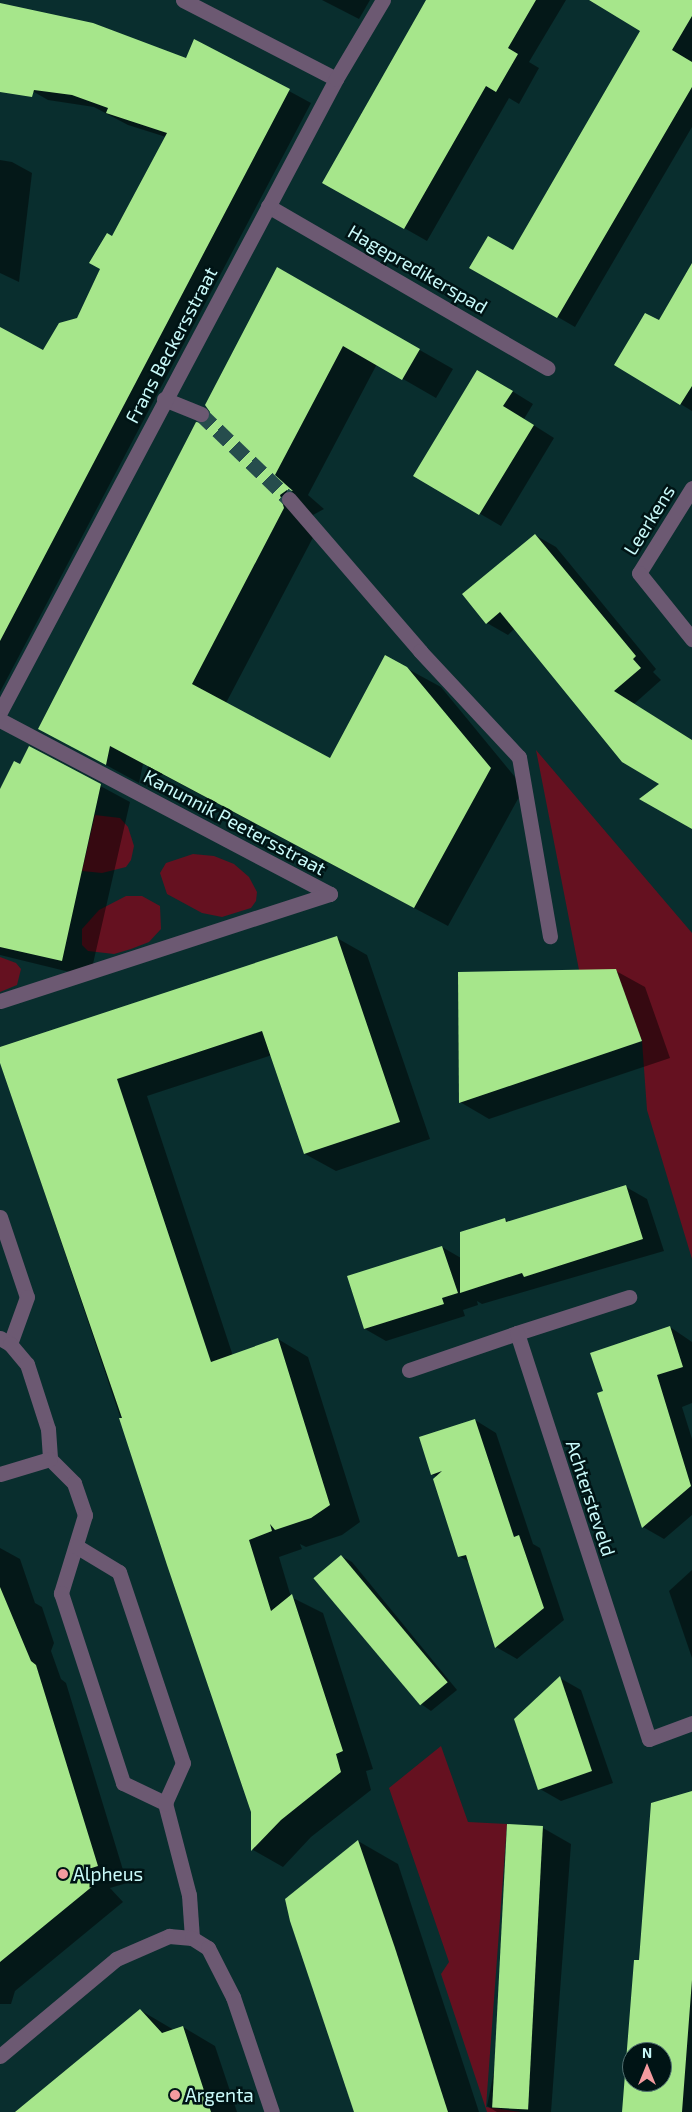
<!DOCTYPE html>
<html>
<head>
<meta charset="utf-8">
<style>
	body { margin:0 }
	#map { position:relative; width:692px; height:2112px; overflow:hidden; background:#092e2e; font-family:"Exo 2",sans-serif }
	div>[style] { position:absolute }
	.green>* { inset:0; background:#651120 }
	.shadow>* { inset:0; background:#0007 }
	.building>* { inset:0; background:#a6e68b; transform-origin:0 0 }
	.minor-tunnel>* { height:15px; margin-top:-7.5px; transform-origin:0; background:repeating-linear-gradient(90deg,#264d4d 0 15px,transparent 0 23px) }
	.minor>* { height:15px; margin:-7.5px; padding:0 7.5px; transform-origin:7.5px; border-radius:7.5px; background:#6c5972 }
	.dots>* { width:14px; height:14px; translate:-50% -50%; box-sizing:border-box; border:2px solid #001415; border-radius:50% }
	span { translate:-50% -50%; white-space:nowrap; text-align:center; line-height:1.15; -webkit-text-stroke:5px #001415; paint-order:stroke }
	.street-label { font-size:19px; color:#c9fafa }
	.poi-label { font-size:19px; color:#c9fafa }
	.left { translate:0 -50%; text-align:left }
	.north { position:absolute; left:622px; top:2042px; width:50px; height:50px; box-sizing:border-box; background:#001415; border:1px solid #507071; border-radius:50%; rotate:0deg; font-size:14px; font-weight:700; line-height:20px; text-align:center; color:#c9fafa }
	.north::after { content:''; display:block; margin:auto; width:18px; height:22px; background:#f49b9f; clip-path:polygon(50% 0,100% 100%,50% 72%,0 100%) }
</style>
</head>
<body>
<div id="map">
	<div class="green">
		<div style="clip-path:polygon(536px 750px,692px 933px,692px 1259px,647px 1110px,642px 1041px,616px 970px,579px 970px)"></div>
		<div style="clip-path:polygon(95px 815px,120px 818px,128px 827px,134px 846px,131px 860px,126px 867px,102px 873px,82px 871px)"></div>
		<div style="clip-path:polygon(193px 854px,214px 856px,234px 864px,249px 877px,257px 892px,256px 901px,251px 908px,222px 917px,202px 913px,167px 894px,160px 873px,166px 863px)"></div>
		<div style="clip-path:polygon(126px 896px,142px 896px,160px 906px,161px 929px,149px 942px,131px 949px,114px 954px,88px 951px,82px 945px,82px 929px,99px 910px)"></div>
		<div style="clip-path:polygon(0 957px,16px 963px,21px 969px,17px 985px,0 992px)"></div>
		<div style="clip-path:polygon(441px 1746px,468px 1822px,507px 1824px,486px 2107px,521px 2112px,487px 2112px,441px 1974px,449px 1962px,389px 1788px)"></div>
	</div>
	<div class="shadow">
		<div style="clip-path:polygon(322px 0,370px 0,359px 19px)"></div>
		<div style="clip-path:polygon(428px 0,566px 0,529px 62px,539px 68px,519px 104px,509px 98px,427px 241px,323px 182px)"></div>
		<div style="clip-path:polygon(631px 0,692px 0,692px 127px,575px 327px,471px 267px,513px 252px,642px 31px)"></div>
		<div style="clip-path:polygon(0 4px,92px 24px,187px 59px,195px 40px,311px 103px,0 692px,0 430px,44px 351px,78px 319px,102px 269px,112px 238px,166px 137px,128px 125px,94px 107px,48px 100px,34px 92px,0 91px)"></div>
		<div style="clip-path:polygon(0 160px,12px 162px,32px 173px,19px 282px,0 273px)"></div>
		<div style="clip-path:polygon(692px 268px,692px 411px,616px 365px,659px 322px)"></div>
		<div style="clip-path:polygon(278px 269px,453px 369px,436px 398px,377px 364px,308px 495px,324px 509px,313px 515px,318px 528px,226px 703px,331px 759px,406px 668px,441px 687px,524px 788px,448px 926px,143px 764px,139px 783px,40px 729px,203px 424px,211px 419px)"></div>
		<div style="clip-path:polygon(499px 383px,533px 404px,524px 419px,554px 438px,501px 526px,414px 475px)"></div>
		<div style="clip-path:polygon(535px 535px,556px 547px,656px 669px,653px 672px,661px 680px,634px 704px,692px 740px,692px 829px,661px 784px,515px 628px,508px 635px,487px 623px)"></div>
		<div style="clip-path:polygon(30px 748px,130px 802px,90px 977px,0 955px,0 791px,21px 765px)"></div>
		<div style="clip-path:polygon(337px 938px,367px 955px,430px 1139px,336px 1171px,305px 1154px,272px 1055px,147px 1096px,233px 1356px,278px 1339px,308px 1357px,360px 1522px,342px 1535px,306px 1547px,300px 1544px,302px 1549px,279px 1557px,291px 1597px,323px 1613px,373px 1769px,366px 1771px,371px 1790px,311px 1837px,283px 1867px,253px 1850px,253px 1812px,0 1060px,0 1048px)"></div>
		<div style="clip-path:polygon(616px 971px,645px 987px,670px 1058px,489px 1119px,460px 1102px)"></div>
		<div style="clip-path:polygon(626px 1187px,647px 1199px,664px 1251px,482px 1304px,477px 1301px,478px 1305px,463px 1310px,465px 1316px,386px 1341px,365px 1329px,349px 1277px,442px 1247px,461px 1258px,505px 1220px,510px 1222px)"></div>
		<div style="clip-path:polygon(670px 1327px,692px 1342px,692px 1403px,682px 1407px,692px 1439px,692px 1515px,664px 1539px,643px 1527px,604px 1392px)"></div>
		<div style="clip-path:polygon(475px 1420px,496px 1433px,533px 1544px,540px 1548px,564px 1620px,517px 1659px,496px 1647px,469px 1562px,459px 1556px,437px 1477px,432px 1474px)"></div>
		<div style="clip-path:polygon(0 1548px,20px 1559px,35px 1603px,42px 1607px,54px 1643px,51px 1651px,61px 1679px,66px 1683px,127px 1883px,110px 1888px,123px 1902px,15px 1991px,11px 2004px,0 2004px)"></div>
		<div style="clip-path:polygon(341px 1556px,352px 1562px,457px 1690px,431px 1711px,421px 1704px)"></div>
		<div style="clip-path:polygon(692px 1570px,692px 1658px,669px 1591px)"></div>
		<div style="clip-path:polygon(560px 1678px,581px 1690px,613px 1783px,561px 1801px,540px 1789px)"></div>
		<div style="clip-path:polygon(evenodd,692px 1792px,692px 2112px,623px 2112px,640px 1961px,692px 1792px,632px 2052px,662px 2052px,662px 2082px,632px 2082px,632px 2052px)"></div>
		<div style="clip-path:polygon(543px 1828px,571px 1844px,551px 2112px,497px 2112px,487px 2106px)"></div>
		<div style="clip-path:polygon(358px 1841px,398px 1864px,479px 2112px,357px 2112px)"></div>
		<div style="clip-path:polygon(140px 2010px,174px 2030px,183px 2027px,215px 2046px,237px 2112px,16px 2112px)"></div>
	</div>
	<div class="building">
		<div style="clip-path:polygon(426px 0,536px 0,508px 48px,518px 54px,496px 92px,486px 86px,404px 229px,322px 183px)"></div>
		<div style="clip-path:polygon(589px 0,692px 0,692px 16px,672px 50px,692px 62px,692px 87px,557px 318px,469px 268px,488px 236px,513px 250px,640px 31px)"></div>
		<div style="clip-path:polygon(0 3px,93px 23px,186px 58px,194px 39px,290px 89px,0 641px,0 327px,43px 350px,59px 323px,77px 318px,100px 269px,89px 263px,107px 233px,112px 236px,167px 133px,106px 113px,108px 108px,72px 95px,34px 90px,32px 97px,0 92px)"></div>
		<div style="clip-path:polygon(692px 263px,692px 386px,680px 405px,614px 365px,645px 313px,659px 320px)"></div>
		<div style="clip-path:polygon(277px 267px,420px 349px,402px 380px,343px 346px,275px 475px,293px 491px,287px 490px,280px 495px,284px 508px,192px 684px,330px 758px,385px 655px,407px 667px,491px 768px,414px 908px,110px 746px,106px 765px,38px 729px,196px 422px,203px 423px,209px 418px,210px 412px,205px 405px)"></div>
		<div style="clip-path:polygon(477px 370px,513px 391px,503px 406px,534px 425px,479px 515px,413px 476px)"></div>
		<div style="clip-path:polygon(535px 534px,636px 656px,633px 659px,641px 668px,614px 691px,692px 740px,692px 829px,639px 799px,659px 784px,622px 762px,500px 612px,486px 624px,462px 594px)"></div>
		<div style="clip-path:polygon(29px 746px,101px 784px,62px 961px,0 947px,0 789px,14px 761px,20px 764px)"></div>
		<div style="clip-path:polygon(337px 936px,400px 1122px,304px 1154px,262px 1031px,117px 1079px,211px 1362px,278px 1338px,330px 1505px,311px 1518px,275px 1530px,270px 1524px,272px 1531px,249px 1540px,271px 1611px,292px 1594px,343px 1751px,336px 1754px,341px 1772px,281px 1820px,251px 1851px,251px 1812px,167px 1565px,119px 1418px,122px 1418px,0 1063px,0 1047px)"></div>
		<div style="clip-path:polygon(616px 969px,642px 1041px,459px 1103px,458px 972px)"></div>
		<div style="clip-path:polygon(626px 1185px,643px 1239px,524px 1277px,522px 1273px,460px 1293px,460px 1232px,505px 1218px,506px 1222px)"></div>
		<div style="clip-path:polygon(442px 1246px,458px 1293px,442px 1298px,444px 1304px,364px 1329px,347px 1276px)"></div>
		<div style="clip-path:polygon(670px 1326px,683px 1367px,657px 1375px,691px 1486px,642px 1528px,597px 1393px,603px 1391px,590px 1353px)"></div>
		<div style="clip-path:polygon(475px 1419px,514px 1537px,519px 1535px,544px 1608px,495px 1648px,466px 1555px,458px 1557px,433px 1479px,442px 1471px,431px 1475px,419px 1437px)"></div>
		<div style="left:341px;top:1555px;width:166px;height:36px;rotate:50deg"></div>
		<div style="clip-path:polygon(0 1587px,31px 1661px,36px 1665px,98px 1866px,82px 1871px,94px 1885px,0 1962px)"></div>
		<div style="clip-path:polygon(560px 1676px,592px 1771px,538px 1790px,514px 1719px)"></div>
		<div style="clip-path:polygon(evenodd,692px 1791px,692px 1980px,682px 2112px,622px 2112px,634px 1960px,639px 1960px,651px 1803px,692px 1791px,632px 2052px,662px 2052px,662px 2082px,632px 2082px,632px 2052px)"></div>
		<div style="left:507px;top:1824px;width:36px;height:284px;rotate:3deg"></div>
		<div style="clip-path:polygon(358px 1840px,395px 1948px,448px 2112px,354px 2112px,290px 1921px,285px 1899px)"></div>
		<div style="clip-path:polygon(140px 2009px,162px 2033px,183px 2026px,211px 2112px,15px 2112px)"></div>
	</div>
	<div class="minor-tunnel">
		<div style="left:201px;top:414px;width:122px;rotate:44deg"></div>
	</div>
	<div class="minor">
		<div style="left:183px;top:0;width:172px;rotate:27.3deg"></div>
		<div style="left:268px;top:206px;width:323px;rotate:30.1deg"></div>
		<div style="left:164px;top:399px;width:40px;rotate:22deg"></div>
		<div style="left:692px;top:488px;width:100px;rotate:121.9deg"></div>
		<div style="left:639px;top:573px;width:85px;rotate:51.2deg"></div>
		<div style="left:289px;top:499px;width:201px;rotate:49.2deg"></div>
		<div style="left:420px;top:651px;width:145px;rotate:47deg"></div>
		<div style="left:519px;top:757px;width:182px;rotate:80.2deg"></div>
		<div style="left:0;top:712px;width:717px;rotate:-62.04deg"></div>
		<div style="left:336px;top:79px;width:92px;rotate:-59.3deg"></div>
		<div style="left:0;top:720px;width:373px;rotate:27.8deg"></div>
		<div style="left:0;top:1001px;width:347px;rotate:-18deg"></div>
		<div style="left:0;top:1217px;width:84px;rotate:71.4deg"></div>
		<div style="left:27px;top:1297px;width:50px;rotate:109.9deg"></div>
		<div style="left:517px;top:1333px;width:118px;rotate:-17.8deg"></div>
		<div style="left:0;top:1338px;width:12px;rotate:31deg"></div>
		<div style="left:10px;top:1344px;width:26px;rotate:50deg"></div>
		<div style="left:27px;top:1364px;width:68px;rotate:72.1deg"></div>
		<div style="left:48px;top:1429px;width:30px;rotate:86deg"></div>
		<div style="left:50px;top:1459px;width:34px;rotate:45deg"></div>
		<div style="left:74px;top:1483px;width:34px;rotate:71deg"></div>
		<div style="left:85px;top:1515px;width:82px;rotate:107.1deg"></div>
		<div style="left:61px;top:1593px;width:200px;rotate:71.9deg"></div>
		<div style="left:123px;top:1783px;width:47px;rotate:25.5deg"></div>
		<div style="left:165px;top:1803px;width:95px;rotate:75.4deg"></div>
		<div style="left:189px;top:1895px;width:43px;rotate:86deg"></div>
		<div style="left:409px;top:1370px;width:114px;rotate:-18.9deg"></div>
		<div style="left:517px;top:1333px;width:427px;rotate:72deg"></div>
		<div style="left:649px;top:1739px;width:46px;rotate:-20.4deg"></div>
		<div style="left:0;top:1474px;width:52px;rotate:-16.7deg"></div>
		<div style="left:76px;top:1546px;width:50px;rotate:31.2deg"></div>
		<div style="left:119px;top:1572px;width:201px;rotate:71.5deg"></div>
		<div style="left:183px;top:1763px;width:44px;rotate:114.2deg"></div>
		<div style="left:0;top:2056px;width:151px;rotate:-39.9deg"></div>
		<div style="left:116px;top:1959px;width:58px;rotate:-23.5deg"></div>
		<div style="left:169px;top:1936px;width:23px;rotate:5deg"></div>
		<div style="left:192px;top:1938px;width:19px;rotate:32deg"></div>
		<div style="left:208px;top:1948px;width:55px;rotate:63deg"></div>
		<div style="left:233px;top:1997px;width:121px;rotate:71.3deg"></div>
	</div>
	<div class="dots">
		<div style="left:63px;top:1874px;background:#f49b9f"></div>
		<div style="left:175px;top:2095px;background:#f49b9f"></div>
	</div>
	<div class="street-label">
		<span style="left:418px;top:269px;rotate:30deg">Hagepredikerspad</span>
		<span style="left:171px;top:345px;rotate:-62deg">Frans Beckersstraat</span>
		<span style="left:649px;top:520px;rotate:-58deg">Leerkens</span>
		<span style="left:235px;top:822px;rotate:28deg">Kanunnik Peetersstraat</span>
		<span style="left:591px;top:1498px;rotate:72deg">Achtersteveld</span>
	</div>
	<div class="poi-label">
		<span class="left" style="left:73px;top:1874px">Alpheus</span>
		<span class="left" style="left:185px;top:2095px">Argenta</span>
	</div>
	<div class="north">N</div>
</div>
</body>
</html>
